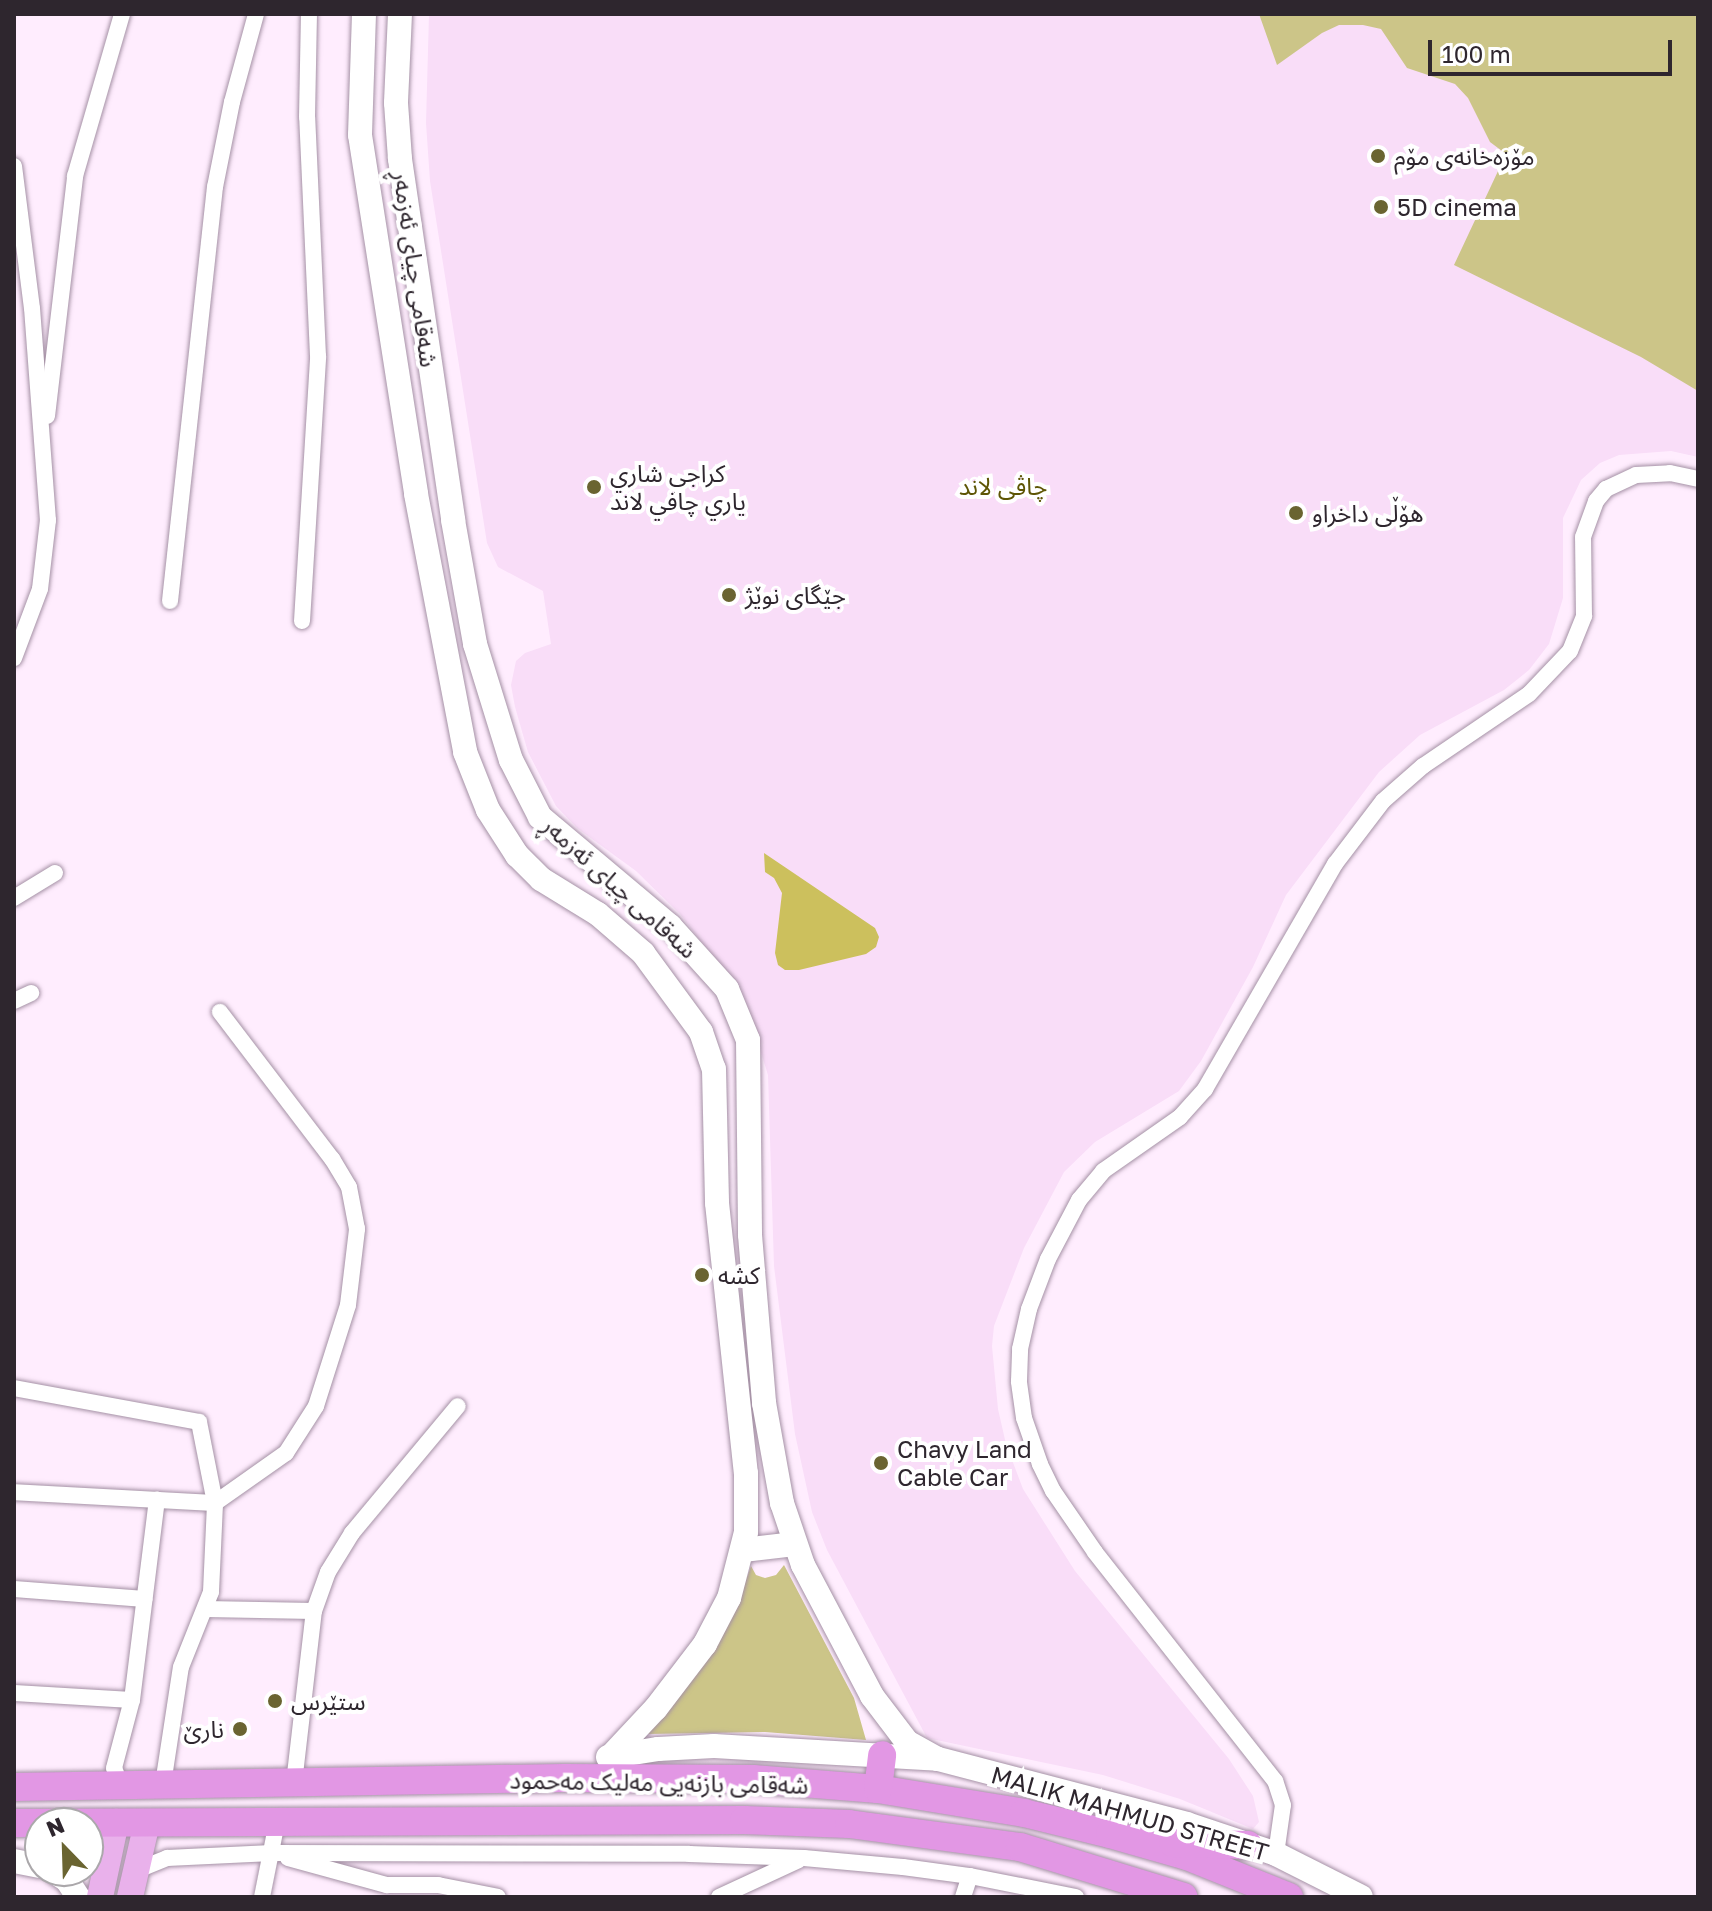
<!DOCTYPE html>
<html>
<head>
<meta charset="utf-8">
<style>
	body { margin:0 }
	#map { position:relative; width:1712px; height:1911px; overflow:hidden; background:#ffedfe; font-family:"Golos Text","Noto Sans Arabic",sans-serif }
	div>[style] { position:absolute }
	.built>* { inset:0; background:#f9ddf8 }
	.green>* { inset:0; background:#ccc588 }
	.water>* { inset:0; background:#ccc05d }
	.roads { filter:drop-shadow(0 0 2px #a591a5) drop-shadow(0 0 2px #a591a5) }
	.minor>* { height:16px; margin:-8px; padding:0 8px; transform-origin:8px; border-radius:8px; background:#fff }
	.secondary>* { height:24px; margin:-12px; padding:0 12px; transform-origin:12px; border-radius:12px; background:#fff }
	.primary>* { height:26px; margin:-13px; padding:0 13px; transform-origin:13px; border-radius:13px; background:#e9b1eb }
	.trunk>* { height:28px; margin:-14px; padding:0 14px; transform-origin:14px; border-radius:14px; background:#e297e4 }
	.dots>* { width:22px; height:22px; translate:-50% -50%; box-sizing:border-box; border:4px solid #fff; border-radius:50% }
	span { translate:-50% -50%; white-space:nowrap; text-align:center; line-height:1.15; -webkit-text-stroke:8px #fff; paint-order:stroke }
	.poi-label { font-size:24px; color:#2e262e }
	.left { translate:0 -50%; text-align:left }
	.right { translate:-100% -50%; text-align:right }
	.street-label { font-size:24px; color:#2e262e }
	.park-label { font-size:24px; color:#5e5505 }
	.frame { position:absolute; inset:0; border:16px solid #2e262e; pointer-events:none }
	.north { position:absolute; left:24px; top:1807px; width:80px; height:80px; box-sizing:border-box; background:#fff; border:2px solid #aba8ab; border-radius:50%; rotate:337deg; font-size:22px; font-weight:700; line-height:32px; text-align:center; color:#2e262e }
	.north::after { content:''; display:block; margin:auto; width:28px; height:36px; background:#6a6431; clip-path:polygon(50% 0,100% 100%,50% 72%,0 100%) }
	.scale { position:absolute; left:1428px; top:40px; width:244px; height:36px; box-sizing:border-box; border:4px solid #2e262e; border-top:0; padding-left:10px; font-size:24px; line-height:28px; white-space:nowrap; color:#2e262e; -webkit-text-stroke:6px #fff; paint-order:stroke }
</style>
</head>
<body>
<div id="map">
	<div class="built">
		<div style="clip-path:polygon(429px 14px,1698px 14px,1698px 457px,1671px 451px,1619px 455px,1600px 463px,1581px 480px,1563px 518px,1563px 598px,1549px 644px,1529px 670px,1504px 690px,1420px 735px,1379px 772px,1286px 895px,1253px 967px,1201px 1061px,1179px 1091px,1095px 1142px,1064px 1172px,1024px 1248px,994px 1326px,992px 1346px,998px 1409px,1006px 1444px,1023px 1489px,1075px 1571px,1229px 1759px,1253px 1796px,1259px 1822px,1253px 1829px,1180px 1799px,1103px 1775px,927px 1738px,827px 1550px,812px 1512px,795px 1434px,774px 1266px,768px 1075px,744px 998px,680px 914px,636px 871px,577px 828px,556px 806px,528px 752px,515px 707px,511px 685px,516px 661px,525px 653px,551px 644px,543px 591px,498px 567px,487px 543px,430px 181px,426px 123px)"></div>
	</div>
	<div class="green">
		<div style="clip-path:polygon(1259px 14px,1698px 14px,1698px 391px,1641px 357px,1454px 265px,1506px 154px,1490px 142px,1468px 98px,1455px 84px,1407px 68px,1381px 29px,1363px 25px,1339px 25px,1322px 33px,1277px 65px)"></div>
		<div style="clip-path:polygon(784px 1565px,854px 1698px,866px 1740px,765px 1732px,648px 1734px,744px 1586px,751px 1566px,756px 1575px,765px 1578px,776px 1575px)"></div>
	</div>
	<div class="water">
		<div style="clip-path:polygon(764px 853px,875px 928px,879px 937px,876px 947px,866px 954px,799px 970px,785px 970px,778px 965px,775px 953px,782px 893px,774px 878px,765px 872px)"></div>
	</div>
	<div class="roads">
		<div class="minor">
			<div style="left:14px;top:166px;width:143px;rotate:82.8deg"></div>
			<div style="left:32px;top:308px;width:213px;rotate:85.7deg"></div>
			<div style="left:48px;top:520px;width:69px;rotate:96.6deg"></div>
			<div style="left:40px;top:589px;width:74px;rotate:110.6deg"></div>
			<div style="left:47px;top:416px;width:242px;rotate:-83.3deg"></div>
			<div style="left:75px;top:176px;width:169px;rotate:-73.8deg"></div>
			<div style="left:170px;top:601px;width:416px;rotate:-83.8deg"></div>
			<div style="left:215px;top:187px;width:87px;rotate:-78.7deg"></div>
			<div style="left:232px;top:102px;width:91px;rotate:-74.7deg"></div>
			<div style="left:302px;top:621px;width:265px;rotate:-86.5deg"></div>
			<div style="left:318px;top:356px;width:239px;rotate:-92.6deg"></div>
			<div style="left:307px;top:117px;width:103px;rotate:-88.9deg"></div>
			<div style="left:14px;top:898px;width:48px;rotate:-31.4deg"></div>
			<div style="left:14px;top:1001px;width:19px;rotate:-25deg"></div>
			<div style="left:14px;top:1388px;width:188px;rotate:10.4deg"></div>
			<div style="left:199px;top:1422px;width:83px;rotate:78.8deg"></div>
			<div style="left:215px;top:1503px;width:201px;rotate:-176.9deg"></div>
			<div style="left:14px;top:1589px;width:131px;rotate:4.4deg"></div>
			<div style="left:205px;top:1609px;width:109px;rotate:1.1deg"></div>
			<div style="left:14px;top:1693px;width:118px;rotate:3.4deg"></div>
			<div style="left:294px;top:1783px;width:173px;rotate:-83.4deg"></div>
			<div style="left:314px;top:1611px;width:41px;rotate:-70.3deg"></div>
			<div style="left:328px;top:1572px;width:46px;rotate:-58.4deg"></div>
			<div style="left:352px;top:1533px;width:165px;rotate:-50.2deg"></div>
			<div style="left:163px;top:1784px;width:118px;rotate:-81.3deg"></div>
			<div style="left:181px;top:1667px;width:81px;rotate:-68.2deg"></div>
			<div style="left:211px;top:1592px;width:89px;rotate:-87.4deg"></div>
			<div style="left:215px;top:1503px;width:87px;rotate:-35.2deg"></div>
			<div style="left:286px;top:1453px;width:56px;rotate:-57.4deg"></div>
			<div style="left:316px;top:1406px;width:106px;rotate:-72.4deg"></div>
			<div style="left:348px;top:1305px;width:77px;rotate:-83.2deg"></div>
			<div style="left:357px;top:1229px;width:43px;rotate:-100.8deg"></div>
			<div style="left:349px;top:1187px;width:33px;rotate:-121deg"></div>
			<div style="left:332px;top:1159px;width:185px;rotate:-127.3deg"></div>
			<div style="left:121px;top:1786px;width:19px;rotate:-111deg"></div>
			<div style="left:114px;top:1768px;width:70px;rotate:-75.2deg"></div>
			<div style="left:132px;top:1700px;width:202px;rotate:-82.9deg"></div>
			<div style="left:1276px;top:1854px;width:49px;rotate:-81.9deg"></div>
			<div style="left:1283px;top:1805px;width:25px;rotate:-108deg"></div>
			<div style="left:1275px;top:1781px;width:291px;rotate:-128.2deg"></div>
			<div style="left:1095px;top:1552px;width:74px;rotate:-124.5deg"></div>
			<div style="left:1053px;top:1491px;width:30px;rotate:-116deg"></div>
			<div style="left:1040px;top:1464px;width:49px;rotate:-109.2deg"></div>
			<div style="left:1024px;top:1418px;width:37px;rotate:-98deg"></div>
			<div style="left:1019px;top:1381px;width:32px;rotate:-88deg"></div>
			<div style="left:1020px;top:1349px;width:41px;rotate:-77.3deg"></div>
			<div style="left:1029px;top:1309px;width:53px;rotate:-69.2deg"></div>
			<div style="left:1048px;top:1259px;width:67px;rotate:-62.3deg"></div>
			<div style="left:1079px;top:1200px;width:38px;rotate:-50deg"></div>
			<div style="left:1103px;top:1171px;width:94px;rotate:-35deg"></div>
			<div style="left:1180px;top:1117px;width:38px;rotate:-48deg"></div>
			<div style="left:1205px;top:1089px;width:260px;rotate:-60deg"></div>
			<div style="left:1335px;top:864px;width:79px;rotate:-52.7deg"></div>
			<div style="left:1383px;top:801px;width:53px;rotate:-41.2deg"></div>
			<div style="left:1423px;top:766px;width:128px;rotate:-34.2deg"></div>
			<div style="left:1529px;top:694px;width:59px;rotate:-46.4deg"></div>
			<div style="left:1570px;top:651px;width:38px;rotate:-68deg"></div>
			<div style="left:1584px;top:616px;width:79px;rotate:-90.7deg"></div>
			<div style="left:1583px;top:537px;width:38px;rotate:-70deg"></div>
			<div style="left:1596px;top:501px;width:16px;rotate:-50deg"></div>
			<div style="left:1606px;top:489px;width:33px;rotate:-25deg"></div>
			<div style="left:1636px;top:475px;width:34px;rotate:-3deg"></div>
			<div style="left:1670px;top:473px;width:29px;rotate:12deg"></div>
			<div style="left:288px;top:1858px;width:103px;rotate:15.3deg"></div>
			<div style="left:387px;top:1885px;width:51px"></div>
			<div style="left:438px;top:1885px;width:61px;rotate:11.3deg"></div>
			<div style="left:135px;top:1871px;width:35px;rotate:-22deg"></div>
			<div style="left:167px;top:1858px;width:105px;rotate:-2.7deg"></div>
			<div style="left:272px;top:1853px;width:417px;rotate:0.1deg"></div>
			<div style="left:689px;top:1854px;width:115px;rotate:2deg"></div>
			<div style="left:804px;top:1858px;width:99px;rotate:5.2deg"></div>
			<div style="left:903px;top:1867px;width:68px;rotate:7.7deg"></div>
			<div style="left:970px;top:1876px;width:108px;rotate:11.2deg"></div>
			<div style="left:262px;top:1897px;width:76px;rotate:-78.7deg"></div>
			<div style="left:719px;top:1897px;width:88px;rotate:-24.8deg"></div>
			<div style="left:963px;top:1897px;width:22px;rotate:-72deg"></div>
		</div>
		<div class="secondary">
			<div style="left:364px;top:14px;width:121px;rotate:91.9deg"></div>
			<div style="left:360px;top:135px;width:363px;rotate:81.1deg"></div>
			<div style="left:416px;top:494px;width:263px;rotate:79.2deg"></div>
			<div style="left:465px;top:752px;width:62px;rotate:68.4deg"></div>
			<div style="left:488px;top:810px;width:54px;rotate:57.2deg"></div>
			<div style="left:517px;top:855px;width:34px;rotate:45deg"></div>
			<div style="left:541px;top:879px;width:67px;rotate:31.6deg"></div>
			<div style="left:598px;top:914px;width:60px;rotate:40.9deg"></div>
			<div style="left:643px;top:953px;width:98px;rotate:53.7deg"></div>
			<div style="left:701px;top:1032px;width:39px;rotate:71deg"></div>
			<div style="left:714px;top:1069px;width:134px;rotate:88.7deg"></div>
			<div style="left:717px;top:1203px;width:272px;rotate:83.9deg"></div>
			<div style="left:746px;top:1473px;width:59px;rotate:90deg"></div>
			<div style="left:746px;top:1532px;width:68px;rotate:104.4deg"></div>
			<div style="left:729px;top:1598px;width:52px;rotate:117.6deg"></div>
			<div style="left:705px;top:1644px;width:81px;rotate:127.4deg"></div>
			<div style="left:656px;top:1708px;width:67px;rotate:133.2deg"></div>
			<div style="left:400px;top:14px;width:89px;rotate:92.6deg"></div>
			<div style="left:396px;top:103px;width:56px;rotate:85.9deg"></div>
			<div style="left:400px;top:159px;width:365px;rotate:81.6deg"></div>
			<div style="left:453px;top:520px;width:126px;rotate:79.9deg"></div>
			<div style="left:475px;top:644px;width:121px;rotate:72.8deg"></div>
			<div style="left:511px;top:760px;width:64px;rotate:63deg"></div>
			<div style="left:540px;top:817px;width:170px;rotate:40deg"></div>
			<div style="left:670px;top:926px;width:85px;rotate:47.9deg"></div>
			<div style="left:727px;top:989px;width:55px;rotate:67.6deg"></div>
			<div style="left:748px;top:1040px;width:195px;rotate:89.4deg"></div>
			<div style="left:750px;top:1235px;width:169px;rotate:85.2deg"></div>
			<div style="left:764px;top:1403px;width:102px;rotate:79.8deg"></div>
			<div style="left:782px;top:1503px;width:65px;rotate:71.3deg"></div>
			<div style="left:803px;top:1565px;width:148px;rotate:62.2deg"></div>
			<div style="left:872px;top:1696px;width:58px;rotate:52.7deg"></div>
			<div style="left:907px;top:1742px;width:35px;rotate:29deg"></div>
			<div style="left:743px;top:1550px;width:52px;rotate:-6.6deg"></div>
			<div style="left:608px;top:1757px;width:51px;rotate:-9.1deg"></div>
			<div style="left:658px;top:1749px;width:56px;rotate:-3.1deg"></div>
			<div style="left:714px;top:1746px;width:224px;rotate:3.3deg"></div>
			<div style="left:938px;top:1759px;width:257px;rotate:14.6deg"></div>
			<div style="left:1187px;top:1824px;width:94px;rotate:18.6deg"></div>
			<div style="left:1276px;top:1854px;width:95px;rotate:26.8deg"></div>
			<div style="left:14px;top:1861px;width:26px;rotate:11deg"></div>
			<div style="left:53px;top:1871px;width:17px;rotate:33deg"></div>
			<div style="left:67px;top:1880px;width:20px;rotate:57deg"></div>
		</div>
		<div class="primary">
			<div style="left:100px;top:1897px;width:77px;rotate:-78deg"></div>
			<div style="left:130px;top:1897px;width:76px;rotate:-77.1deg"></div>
		</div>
		<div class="trunk">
			<div style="left:14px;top:1787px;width:550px;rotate:-0.94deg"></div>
			<div style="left:564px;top:1778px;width:189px;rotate:0.3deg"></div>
			<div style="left:753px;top:1779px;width:125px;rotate:4.6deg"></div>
			<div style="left:878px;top:1789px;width:148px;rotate:9.3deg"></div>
			<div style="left:1024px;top:1813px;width:89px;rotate:13.7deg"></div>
			<div style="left:1110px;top:1834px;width:80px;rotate:15.9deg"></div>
			<div style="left:1187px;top:1856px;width:110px;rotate:21.9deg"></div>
			<div style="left:878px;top:1789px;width:34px;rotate:-83deg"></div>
			<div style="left:14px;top:1823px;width:730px;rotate:-0.24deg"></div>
			<div style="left:744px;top:1820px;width:105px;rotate:2.2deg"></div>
			<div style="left:849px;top:1824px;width:173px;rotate:7.7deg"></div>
			<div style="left:1020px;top:1847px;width:171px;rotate:17deg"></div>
			<div style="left:1173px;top:1843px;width:75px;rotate:1.5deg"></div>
		</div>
	</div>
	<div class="dots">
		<div style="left:1378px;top:156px;background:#6a6431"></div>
		<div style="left:1381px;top:207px;background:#6a6431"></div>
		<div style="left:594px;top:487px;background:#6a6431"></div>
		<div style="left:1296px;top:513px;background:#6a6431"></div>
		<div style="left:729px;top:595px;background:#6a6431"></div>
		<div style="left:702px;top:1275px;background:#6a6431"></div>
		<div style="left:881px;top:1463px;background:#6a6431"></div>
		<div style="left:275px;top:1701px;background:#6a6431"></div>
		<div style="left:240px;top:1729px;background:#6a6431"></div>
	</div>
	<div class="poi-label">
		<span class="left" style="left:1394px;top:156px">مۆزەخانەی مۆم</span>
		<span class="left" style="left:1397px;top:207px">5D cinema</span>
		<span class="left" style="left:610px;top:487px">كراجي شاري<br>ياري چافي لاند</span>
		<span class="left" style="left:1312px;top:513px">هۆڵی داخراو</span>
		<span class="left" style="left:745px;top:595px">جێگای نوێژ</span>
		<span class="left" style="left:718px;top:1275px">كشه</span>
		<span class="left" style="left:897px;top:1463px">Chavy Land<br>Cable Car</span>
		<span class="left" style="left:291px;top:1701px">ستێرس</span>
		<span class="right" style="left:224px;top:1729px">نارێ</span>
	</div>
	<div class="street-label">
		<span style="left:416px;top:269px;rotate:82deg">شەقامی چیای ئەزمەڕ</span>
		<span style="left:620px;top:887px;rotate:42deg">شەقامی چیای ئەزمەڕ</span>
		<span style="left:659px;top:1782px;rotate:1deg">شەقامی بازنەیی مەلیک مەحمود</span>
		<span style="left:1130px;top:1813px;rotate:16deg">MALIK MAHMUD STREET</span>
	</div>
	<div class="park-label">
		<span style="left:1003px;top:486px">چاڤی لاند</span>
	</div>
	<div class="frame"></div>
	<div class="north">N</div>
	<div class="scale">100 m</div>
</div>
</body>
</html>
